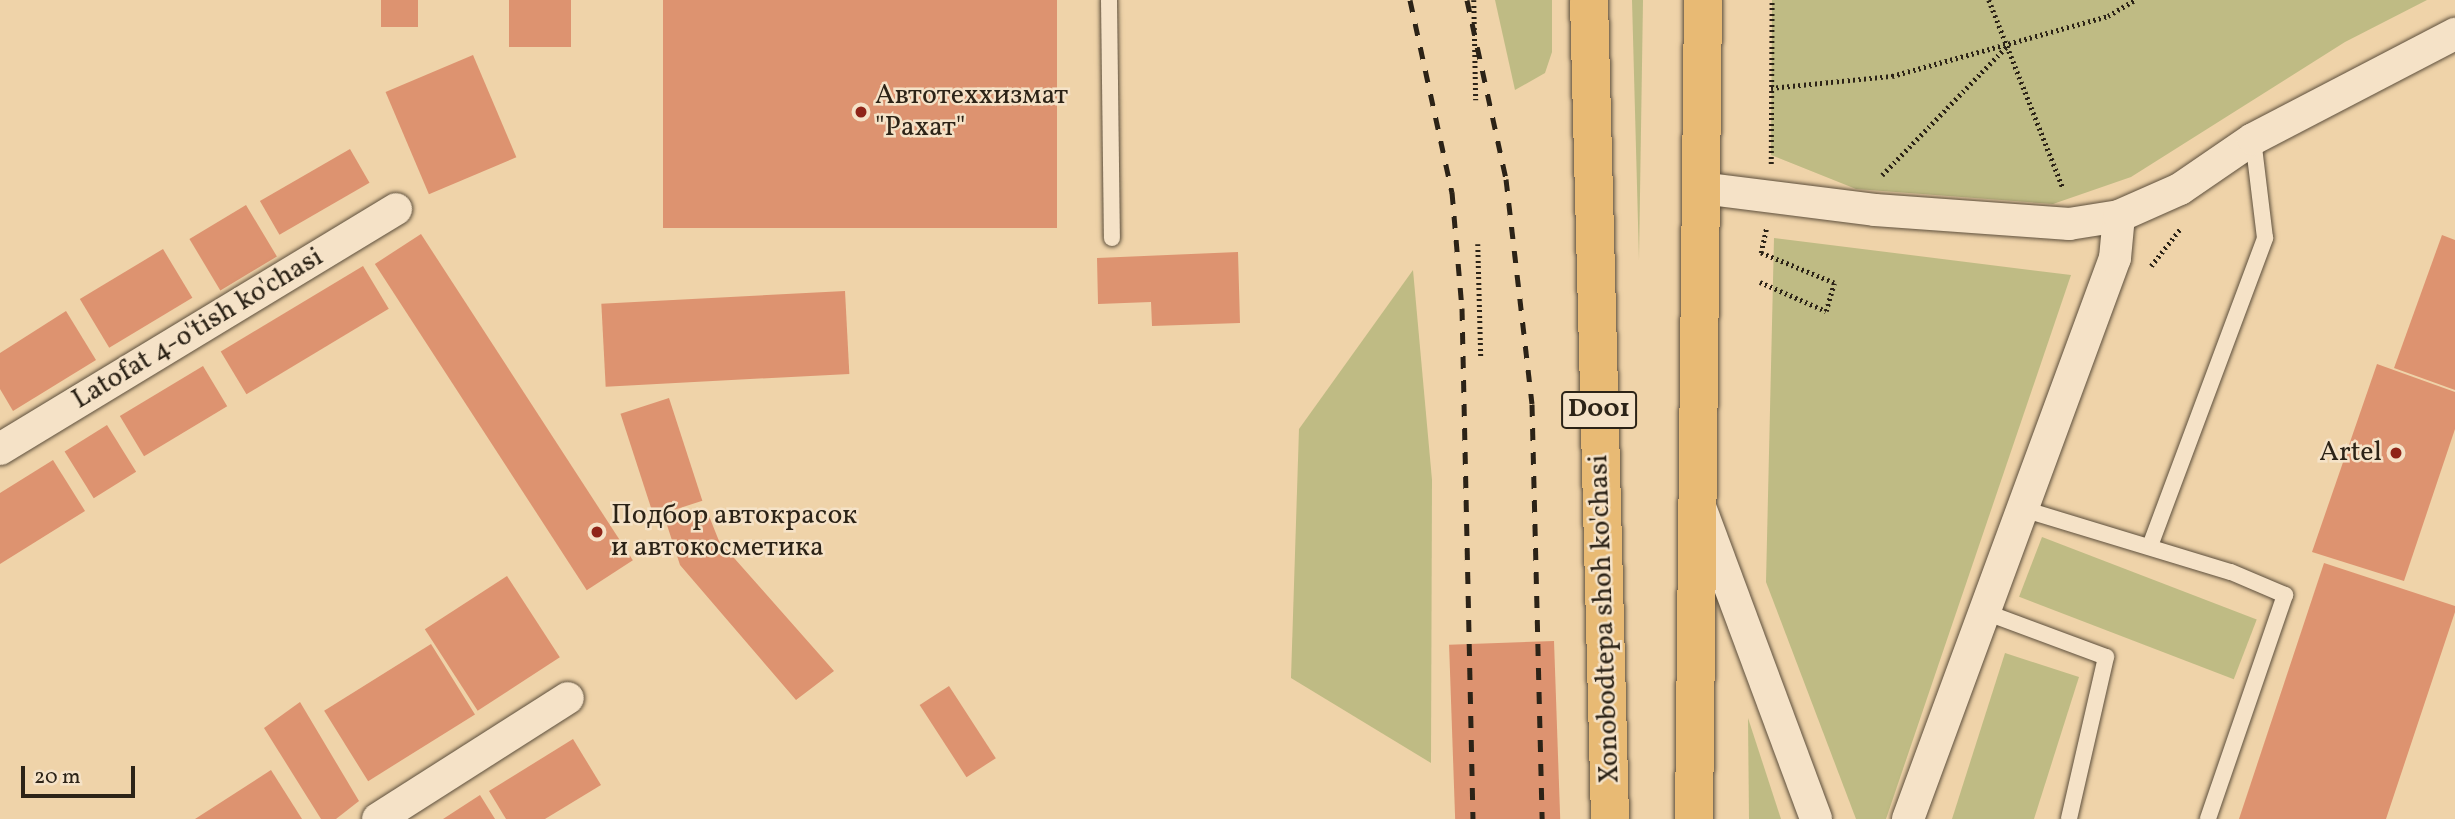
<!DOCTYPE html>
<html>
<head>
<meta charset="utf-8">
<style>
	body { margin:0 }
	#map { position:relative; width:2455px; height:819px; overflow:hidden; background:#efd3a9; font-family:Vollkorn,serif }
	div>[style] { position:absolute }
	.green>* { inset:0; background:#bfbb84; transform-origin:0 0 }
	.building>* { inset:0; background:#dd9370; transform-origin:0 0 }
	.path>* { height:4.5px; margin-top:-2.25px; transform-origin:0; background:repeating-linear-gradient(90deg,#2c2317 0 2px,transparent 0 5.5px) }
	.roads { filter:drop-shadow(0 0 2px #5d4f3c) drop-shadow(0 0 2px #5d4f3c) }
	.service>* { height:16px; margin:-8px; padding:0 8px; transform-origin:8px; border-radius:8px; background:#f5e2c7 }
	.minor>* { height:32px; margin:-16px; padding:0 16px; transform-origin:16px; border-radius:16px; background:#f5e2c7 }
	.trunk>* { height:38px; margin:-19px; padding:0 19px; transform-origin:19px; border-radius:19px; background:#e8ba74 }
	.rail>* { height:5px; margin-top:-2.5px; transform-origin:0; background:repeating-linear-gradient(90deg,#2c2317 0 12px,transparent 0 24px) }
	.dots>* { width:19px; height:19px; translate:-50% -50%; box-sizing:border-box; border:4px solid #f5e2c7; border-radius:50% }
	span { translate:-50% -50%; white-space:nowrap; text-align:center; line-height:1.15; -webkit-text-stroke:5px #f5e2c7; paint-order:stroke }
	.shield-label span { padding:2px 5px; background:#f5e2c7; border:2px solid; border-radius:5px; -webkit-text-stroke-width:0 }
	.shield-label { font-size:26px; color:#2c2317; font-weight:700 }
	.poi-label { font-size:28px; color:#2c2317 }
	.left { translate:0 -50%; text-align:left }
	.right { translate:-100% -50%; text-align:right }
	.street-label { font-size:28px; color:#2c2317 }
	.scale { position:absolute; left:21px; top:766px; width:114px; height:32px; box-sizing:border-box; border:4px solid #2c2317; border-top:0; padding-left:9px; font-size:21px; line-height:24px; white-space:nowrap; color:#2c2317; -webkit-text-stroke:5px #f5e2c7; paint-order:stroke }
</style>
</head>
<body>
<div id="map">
	<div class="green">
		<div style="clip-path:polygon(1495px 0,1552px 0,1552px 52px,1545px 73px,1515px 90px)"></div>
		<div style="clip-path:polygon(1632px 0,1643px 0,1639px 260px)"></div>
		<div style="clip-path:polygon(1772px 0,2427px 0,2345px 42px,2131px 177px,2053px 204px,1856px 189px,1771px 155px)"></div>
		<div style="clip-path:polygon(1774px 238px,2071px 275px,1886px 819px,1856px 819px,1766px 582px)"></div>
		<div style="clip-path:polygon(1413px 270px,1432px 480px,1431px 763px,1291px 678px,1299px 429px)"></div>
		<div style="left:2042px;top:537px;width:230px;height:64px;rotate:21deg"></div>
		<div style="clip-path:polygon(2005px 653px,2079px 677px,2034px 819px,1952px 819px)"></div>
		<div style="clip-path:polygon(1748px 718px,1781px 819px,1749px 819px)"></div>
	</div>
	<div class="building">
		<div style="left:381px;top:0;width:37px;height:27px"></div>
		<div style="left:509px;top:0;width:62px;height:47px"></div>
		<div style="left:663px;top:0;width:394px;height:228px"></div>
		<div style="left:473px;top:55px;width:111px;height:95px;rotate:67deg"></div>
		<div style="left:350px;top:149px;width:39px;height:104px;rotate:60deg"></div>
		<div style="left:246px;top:205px;width:60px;height:66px;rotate:59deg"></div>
		<div style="left:421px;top:234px;width:389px;height:55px;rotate:57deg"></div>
		<div style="clip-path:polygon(2442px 235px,2455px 240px,2455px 390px,2394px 368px)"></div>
		<div style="left:163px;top:249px;width:57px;height:97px;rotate:59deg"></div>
		<div style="clip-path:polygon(1238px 252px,1240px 323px,1152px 326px,1151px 302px,1098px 304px,1097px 258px)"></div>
		<div style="left:363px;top:266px;width:50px;height:166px;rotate:59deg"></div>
		<div style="left:845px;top:291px;width:83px;height:244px;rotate:87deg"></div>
		<div style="clip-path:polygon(66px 311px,96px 360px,13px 411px,0 389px,0 353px)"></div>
		<div style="clip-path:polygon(2377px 364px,2455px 392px,2455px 429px,2404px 581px,2312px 552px)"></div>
		<div style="left:203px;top:366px;width:47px;height:97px;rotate:59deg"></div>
		<div style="left:669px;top:398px;width:108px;height:51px;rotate:72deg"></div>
		<div style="left:107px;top:425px;width:55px;height:50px;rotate:58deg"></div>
		<div style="clip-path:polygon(53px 460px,85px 511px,0 564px,0 493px)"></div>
		<div style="clip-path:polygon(707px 511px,719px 541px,834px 671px,796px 700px,680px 565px,667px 525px)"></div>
		<div style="clip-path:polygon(2324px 563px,2455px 606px,2455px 612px,2386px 819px,2239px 819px)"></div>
		<div style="left:507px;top:576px;width:97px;height:98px;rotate:57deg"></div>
		<div style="left:1554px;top:641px;width:178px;height:105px;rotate:88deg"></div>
		<div style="left:431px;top:644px;width:83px;height:126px;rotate:58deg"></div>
		<div style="left:949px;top:686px;width:86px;height:35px;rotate:57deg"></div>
		<div style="clip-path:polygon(300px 702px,359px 801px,336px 819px,321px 819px,264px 728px)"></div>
		<div style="clip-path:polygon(573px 739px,601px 785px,545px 819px,506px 819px,489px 791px)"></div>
		<div style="clip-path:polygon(271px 770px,302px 819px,195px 819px)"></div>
		<div style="clip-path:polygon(480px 795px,495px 819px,443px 819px)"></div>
	</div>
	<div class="path">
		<div style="left:1474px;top:0;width:100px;rotate:88.9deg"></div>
		<div style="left:1989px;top:0;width:202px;rotate:68.5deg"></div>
		<div style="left:1771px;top:88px;width:122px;rotate:-5.7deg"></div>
		<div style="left:1892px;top:76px;width:224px;rotate:-15.5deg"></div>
		<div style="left:2108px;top:16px;width:31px;rotate:-31deg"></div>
		<div style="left:1771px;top:164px;width:164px;rotate:-89.7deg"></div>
		<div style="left:1882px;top:175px;width:180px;rotate:-45.9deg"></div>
		<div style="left:1478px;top:244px;width:112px;rotate:88.5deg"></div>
		<div style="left:2151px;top:266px;width:47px;rotate:-51.9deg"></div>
		<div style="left:1760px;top:282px;width:72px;rotate:23.7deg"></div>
		<div style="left:1826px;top:311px;width:29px;rotate:-74deg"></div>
		<div style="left:1834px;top:283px;width:79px;rotate:-157.7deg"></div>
		<div style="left:1761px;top:253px;width:25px;rotate:-78deg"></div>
	</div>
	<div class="roads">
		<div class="service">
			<div style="left:1109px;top:0;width:238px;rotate:89.3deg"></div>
			<div style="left:2023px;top:509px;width:217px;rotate:16.9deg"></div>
			<div style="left:2231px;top:572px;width:59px;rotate:23.1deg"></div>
			<div style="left:2285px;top:595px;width:237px;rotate:109deg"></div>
			<div style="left:2150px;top:546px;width:329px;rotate:-69.5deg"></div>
			<div style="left:2265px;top:238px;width:100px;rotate:-96.9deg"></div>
			<div style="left:1985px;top:612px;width:129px;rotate:20.4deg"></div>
			<div style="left:2106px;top:657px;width:166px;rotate:102.9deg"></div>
		</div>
		<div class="minor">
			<div style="left:1701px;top:188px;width:175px;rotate:7.2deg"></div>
			<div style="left:1875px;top:210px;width:195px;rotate:4.1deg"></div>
			<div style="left:2069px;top:224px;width:51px;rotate:-9.1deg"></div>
			<div style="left:0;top:449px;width:463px;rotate:-31.2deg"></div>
			<div style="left:1702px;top:512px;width:327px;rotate:69.6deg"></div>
			<div style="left:378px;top:819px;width:225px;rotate:-32.5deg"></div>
			<div style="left:1908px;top:819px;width:598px;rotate:-69.75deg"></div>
			<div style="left:2115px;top:258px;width:42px;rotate:-84.6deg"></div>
			<div style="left:2119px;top:216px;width:67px;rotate:-23.9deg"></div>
			<div style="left:2180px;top:189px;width:88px;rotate:-34.4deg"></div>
			<div style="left:2253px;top:139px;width:228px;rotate:-27.5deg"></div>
		</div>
		<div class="trunk">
			<div style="left:1589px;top:0;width:819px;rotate:88.53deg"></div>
			<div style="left:1694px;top:819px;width:819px;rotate:-89.37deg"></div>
		</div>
	</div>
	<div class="rail">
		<div style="left:1410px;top:0;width:197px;rotate:77.7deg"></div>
		<div style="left:1452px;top:192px;width:116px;rotate:85.1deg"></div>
		<div style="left:1462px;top:308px;width:511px;rotate:88.77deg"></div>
		<div style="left:1467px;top:0;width:183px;rotate:77.7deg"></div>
		<div style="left:1506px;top:179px;width:226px;rotate:83.4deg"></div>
		<div style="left:1532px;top:404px;width:415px;rotate:88.6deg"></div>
	</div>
	<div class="dots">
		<div style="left:861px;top:112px;background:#8f2418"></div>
		<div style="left:2396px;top:453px;background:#8f2418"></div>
		<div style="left:597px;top:532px;background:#8f2418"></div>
	</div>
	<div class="shield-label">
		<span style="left:1599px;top:410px">D001</span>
	</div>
	<div class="poi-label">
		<span class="left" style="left:875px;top:112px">Автотеххизмат<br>"Рахат"</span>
		<span class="right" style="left:2382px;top:453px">Artel</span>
		<span class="left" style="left:611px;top:532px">Подбор автокрасок<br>и автокосметика</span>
	</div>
	<div class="street-label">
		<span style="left:198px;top:329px;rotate:-31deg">Latofat 4-o'tish ko'chasi</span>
		<span style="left:1605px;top:619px;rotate:-92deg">Xonobodtepa shoh ko'chasi</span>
	</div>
	<div class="scale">20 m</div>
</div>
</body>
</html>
